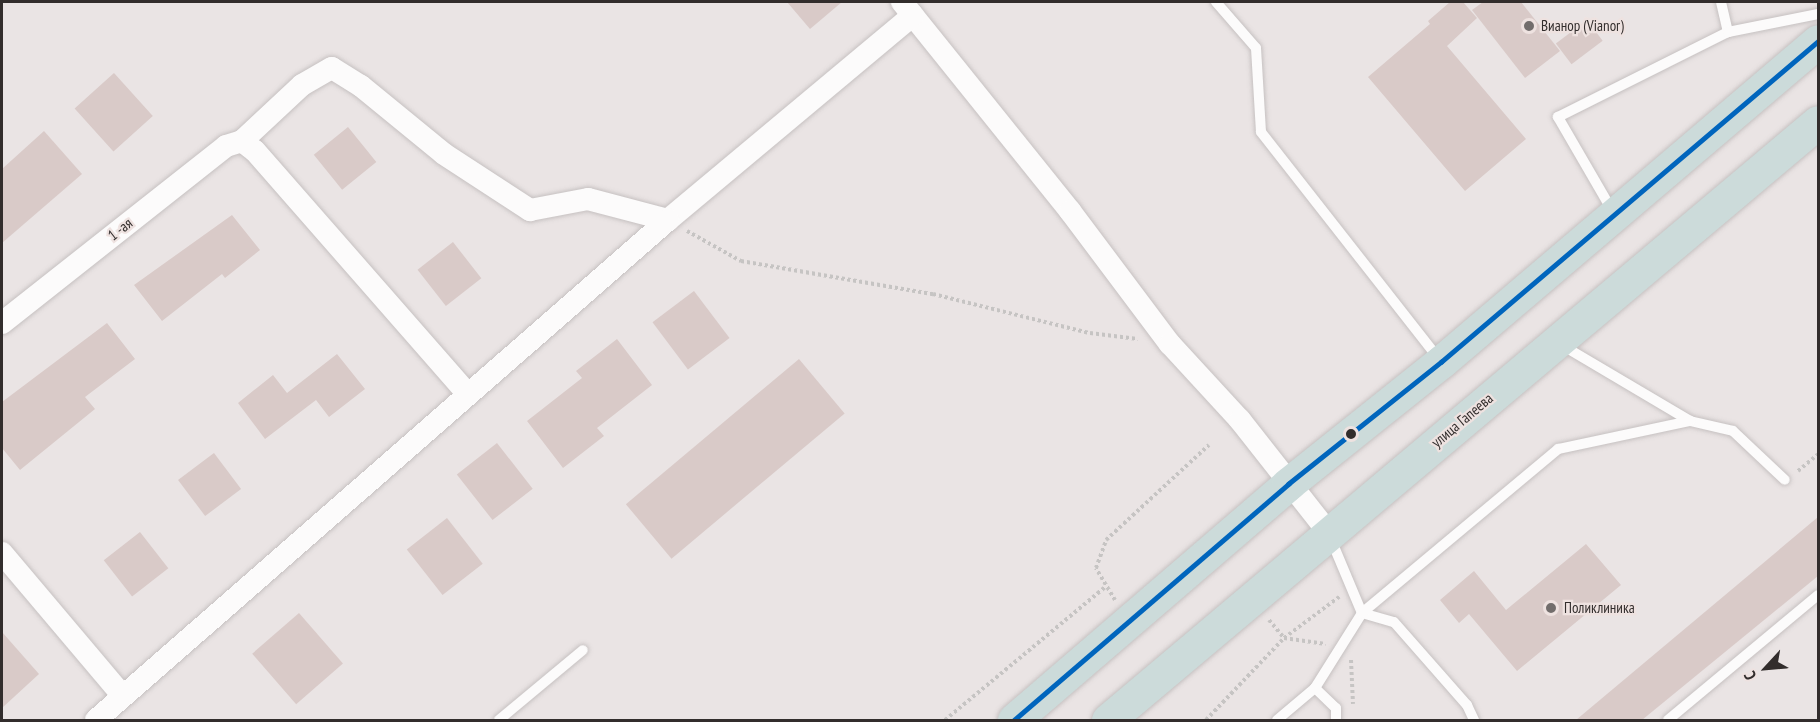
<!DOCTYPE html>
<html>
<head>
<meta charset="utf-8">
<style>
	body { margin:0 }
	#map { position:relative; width:1820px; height:722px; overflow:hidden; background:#eae4e4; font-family:"PT Sans Narrow",sans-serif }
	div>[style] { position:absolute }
	.building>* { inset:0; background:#d9cac8; transform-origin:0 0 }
	.path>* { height:4px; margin-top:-2px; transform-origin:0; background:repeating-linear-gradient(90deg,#c6c4c3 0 3px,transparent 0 6px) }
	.roads { filter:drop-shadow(0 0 2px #c6c1c1) drop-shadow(0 0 2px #c6c1c1) }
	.lane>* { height:10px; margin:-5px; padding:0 5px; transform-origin:5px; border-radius:5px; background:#fcfbfb }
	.street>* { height:22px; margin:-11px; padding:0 11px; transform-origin:11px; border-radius:11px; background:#fcfbfb }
	.highway>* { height:33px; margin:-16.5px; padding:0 16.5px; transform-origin:16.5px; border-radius:16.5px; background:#ccdbda }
	.bus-1>* { height:4.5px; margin:-2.25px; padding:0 2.25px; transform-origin:2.25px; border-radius:2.25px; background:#0065bd }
	.dots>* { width:16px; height:16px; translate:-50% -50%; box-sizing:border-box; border:3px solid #eee2e0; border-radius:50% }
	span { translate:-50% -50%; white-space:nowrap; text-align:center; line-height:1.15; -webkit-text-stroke:4.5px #eee2e0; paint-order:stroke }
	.poi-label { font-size:15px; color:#322d2c }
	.left { translate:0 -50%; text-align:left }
	.street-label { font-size:15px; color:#322d2c }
	.frame { position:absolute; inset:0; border:3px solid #322d2c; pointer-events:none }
	.north { position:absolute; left:1736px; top:638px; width:60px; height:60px; -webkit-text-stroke:4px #eee2e0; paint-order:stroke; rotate:244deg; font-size:16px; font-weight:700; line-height:24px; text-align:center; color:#322d2c }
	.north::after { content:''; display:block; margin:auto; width:21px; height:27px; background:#322d2c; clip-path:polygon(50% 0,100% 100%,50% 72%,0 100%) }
</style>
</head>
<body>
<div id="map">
	<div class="building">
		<div style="clip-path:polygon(787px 2px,842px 2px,810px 29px)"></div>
		<div style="clip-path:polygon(1450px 2px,1463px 2px,1477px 18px,1447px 46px,1526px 139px,1465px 191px,1368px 77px,1430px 24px,1428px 21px)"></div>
		<div style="clip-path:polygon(1483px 2px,1521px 2px,1560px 51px,1525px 78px,1472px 10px)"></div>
		<div style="left:1587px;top:20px;width:26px;height:39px;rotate:53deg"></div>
		<div style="left:114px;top:73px;width:58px;height:53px;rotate:48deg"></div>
		<div style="left:348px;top:127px;width:45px;height:44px;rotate:51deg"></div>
		<div style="clip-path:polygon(44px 131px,82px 174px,2px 243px,2px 169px)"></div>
		<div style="clip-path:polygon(232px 215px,260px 250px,225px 278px,222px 274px,162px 321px,134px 285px)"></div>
		<div style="left:453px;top:242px;width:46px;height:45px;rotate:52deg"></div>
		<div style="left:694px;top:291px;width:59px;height:52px;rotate:53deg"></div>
		<div style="clip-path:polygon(107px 323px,135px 359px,85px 397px,95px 409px,20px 470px,2px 448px,2px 402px)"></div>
		<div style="clip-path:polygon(617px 339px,652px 385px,597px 428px,604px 436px,563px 468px,527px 421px,582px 378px,576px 371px)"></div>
		<div style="clip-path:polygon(337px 354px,365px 389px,329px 417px,316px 400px,265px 439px,238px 403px,273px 375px,287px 393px)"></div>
		<div style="left:799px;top:359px;width:71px;height:226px;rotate:50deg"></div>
		<div style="left:497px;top:443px;width:58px;height:51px;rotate:52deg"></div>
		<div style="left:214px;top:453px;width:45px;height:45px;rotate:53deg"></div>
		<div style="clip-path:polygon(1818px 517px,1818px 576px,1642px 720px,1576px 720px)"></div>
		<div style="left:447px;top:518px;width:58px;height:51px;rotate:52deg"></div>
		<div style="left:140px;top:532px;width:46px;height:46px;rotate:52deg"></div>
		<div style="clip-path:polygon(1586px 544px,1621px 585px,1517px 671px,1469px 614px,1459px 623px,1440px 600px,1474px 571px,1506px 610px)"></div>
		<div style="left:299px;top:613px;width:67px;height:62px;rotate:49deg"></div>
		<div style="clip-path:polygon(2px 632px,39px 674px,2px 708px)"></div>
	</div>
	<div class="path">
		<div style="left:687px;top:231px;width:62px;rotate:29.1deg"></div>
		<div style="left:741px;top:261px;width:195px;rotate:9.8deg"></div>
		<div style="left:933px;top:294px;width:162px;rotate:14deg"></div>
		<div style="left:1090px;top:333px;width:48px;rotate:7.1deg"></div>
		<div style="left:1798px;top:471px;width:26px;rotate:-40deg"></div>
		<div style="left:1115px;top:600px;width:37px;rotate:-121deg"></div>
		<div style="left:1096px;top:568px;width:30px;rotate:-70deg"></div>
		<div style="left:1106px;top:540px;width:140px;rotate:-42.7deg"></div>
		<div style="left:1269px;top:620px;width:23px;rotate:50deg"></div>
		<div style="left:1284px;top:638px;width:69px;rotate:-36.7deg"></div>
		<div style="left:1351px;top:660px;width:44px;rotate:87.4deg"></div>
		<div style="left:945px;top:720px;width:208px;rotate:-39.7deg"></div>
		<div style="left:1206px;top:720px;width:113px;rotate:-46.4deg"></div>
		<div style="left:1284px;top:638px;width:42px;rotate:8.1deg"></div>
	</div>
	<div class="roads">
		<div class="lane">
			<div style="left:1216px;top:2px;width:61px;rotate:49deg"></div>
			<div style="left:1256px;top:48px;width:84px;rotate:86.6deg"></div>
			<div style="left:1261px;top:132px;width:288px;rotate:51.9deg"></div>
			<div style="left:1721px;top:2px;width:31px;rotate:77deg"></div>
			<div style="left:1613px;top:212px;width:110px;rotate:-120.1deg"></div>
			<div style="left:1558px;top:117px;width:190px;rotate:-26.6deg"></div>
			<div style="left:1728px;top:32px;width:92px;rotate:-11.3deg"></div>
			<div style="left:1560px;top:344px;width:151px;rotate:30.6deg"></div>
			<div style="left:1690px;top:421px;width:44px;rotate:13.1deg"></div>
			<div style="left:1733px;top:431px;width:71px;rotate:43.3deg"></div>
			<div style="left:1330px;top:537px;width:82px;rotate:67.2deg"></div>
			<div style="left:1362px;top:613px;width:33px;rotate:16deg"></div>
			<div style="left:1394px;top:622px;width:111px;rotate:48.7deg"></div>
			<div style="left:1467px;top:705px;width:17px;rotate:65deg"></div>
			<div style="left:1315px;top:688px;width:29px;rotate:44deg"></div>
			<div style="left:1336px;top:708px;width:12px;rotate:90deg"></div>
			<div style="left:499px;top:720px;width:109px;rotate:-39.8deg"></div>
			<div style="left:1277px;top:720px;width:50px;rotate:-40.1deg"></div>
			<div style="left:1315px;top:688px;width:89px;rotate:-57.9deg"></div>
			<div style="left:1362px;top:613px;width:256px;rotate:-39.9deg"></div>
			<div style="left:1558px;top:449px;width:135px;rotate:-12deg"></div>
			<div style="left:1668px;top:720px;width:195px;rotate:-39.8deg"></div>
		</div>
		<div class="street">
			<div style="left:902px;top:2px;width:268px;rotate:51.2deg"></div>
			<div style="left:1070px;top:211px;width:166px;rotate:53.1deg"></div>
			<div style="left:1170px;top:344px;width:103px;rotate:47.4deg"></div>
			<div style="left:1240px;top:420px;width:142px;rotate:51.8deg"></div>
			<div style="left:242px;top:141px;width:16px;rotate:38deg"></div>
			<div style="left:255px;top:151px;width:323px;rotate:48.8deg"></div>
			<div style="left:2px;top:323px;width:285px;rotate:-38.3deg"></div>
			<div style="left:226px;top:146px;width:17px;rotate:-17deg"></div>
			<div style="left:242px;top:141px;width:82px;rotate:-43deg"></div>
			<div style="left:302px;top:85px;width:34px;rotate:-30deg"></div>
			<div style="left:332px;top:68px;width:34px;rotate:32deg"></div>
			<div style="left:361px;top:86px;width:107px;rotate:39.3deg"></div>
			<div style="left:444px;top:154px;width:103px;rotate:33.1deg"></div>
			<div style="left:530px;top:210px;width:59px;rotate:-10.7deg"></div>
			<div style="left:588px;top:199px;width:83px;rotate:14.7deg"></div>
			<div style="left:668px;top:220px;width:319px;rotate:-39.9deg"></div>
			<div style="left:2px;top:553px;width:187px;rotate:49.8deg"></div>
			<div style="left:96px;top:720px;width:760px;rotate:-41.16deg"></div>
		</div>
		<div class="highway">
			<div style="left:1014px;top:720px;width:362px;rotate:-40.7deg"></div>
			<div style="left:1288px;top:484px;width:196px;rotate:-38.6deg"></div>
			<div style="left:1441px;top:362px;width:495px;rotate:-40.4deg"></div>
			<div style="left:1108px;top:720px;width:928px;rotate:-40.11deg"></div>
		</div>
	</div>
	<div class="bus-1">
		<div style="left:1014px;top:720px;width:362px;rotate:-40.7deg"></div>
		<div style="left:1288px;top:484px;width:196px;rotate:-38.6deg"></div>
		<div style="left:1441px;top:362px;width:495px;rotate:-40.4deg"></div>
	</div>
	<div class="dots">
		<div style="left:1529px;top:26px;background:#726d6c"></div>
		<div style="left:1351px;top:434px;background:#322d2c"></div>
		<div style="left:1551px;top:608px;background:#726d6c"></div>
	</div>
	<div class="poi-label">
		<span class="left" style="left:1541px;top:26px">Вианор (Vianor)</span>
		<span class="left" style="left:1564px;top:608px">Поликлиника</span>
	</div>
	<div class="street-label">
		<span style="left:120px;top:229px;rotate:-38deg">1 -ая</span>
		<span style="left:1462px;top:420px;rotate:-40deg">улица Гапеева</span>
	</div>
	<div class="frame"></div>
	<div class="north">С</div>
</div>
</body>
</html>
